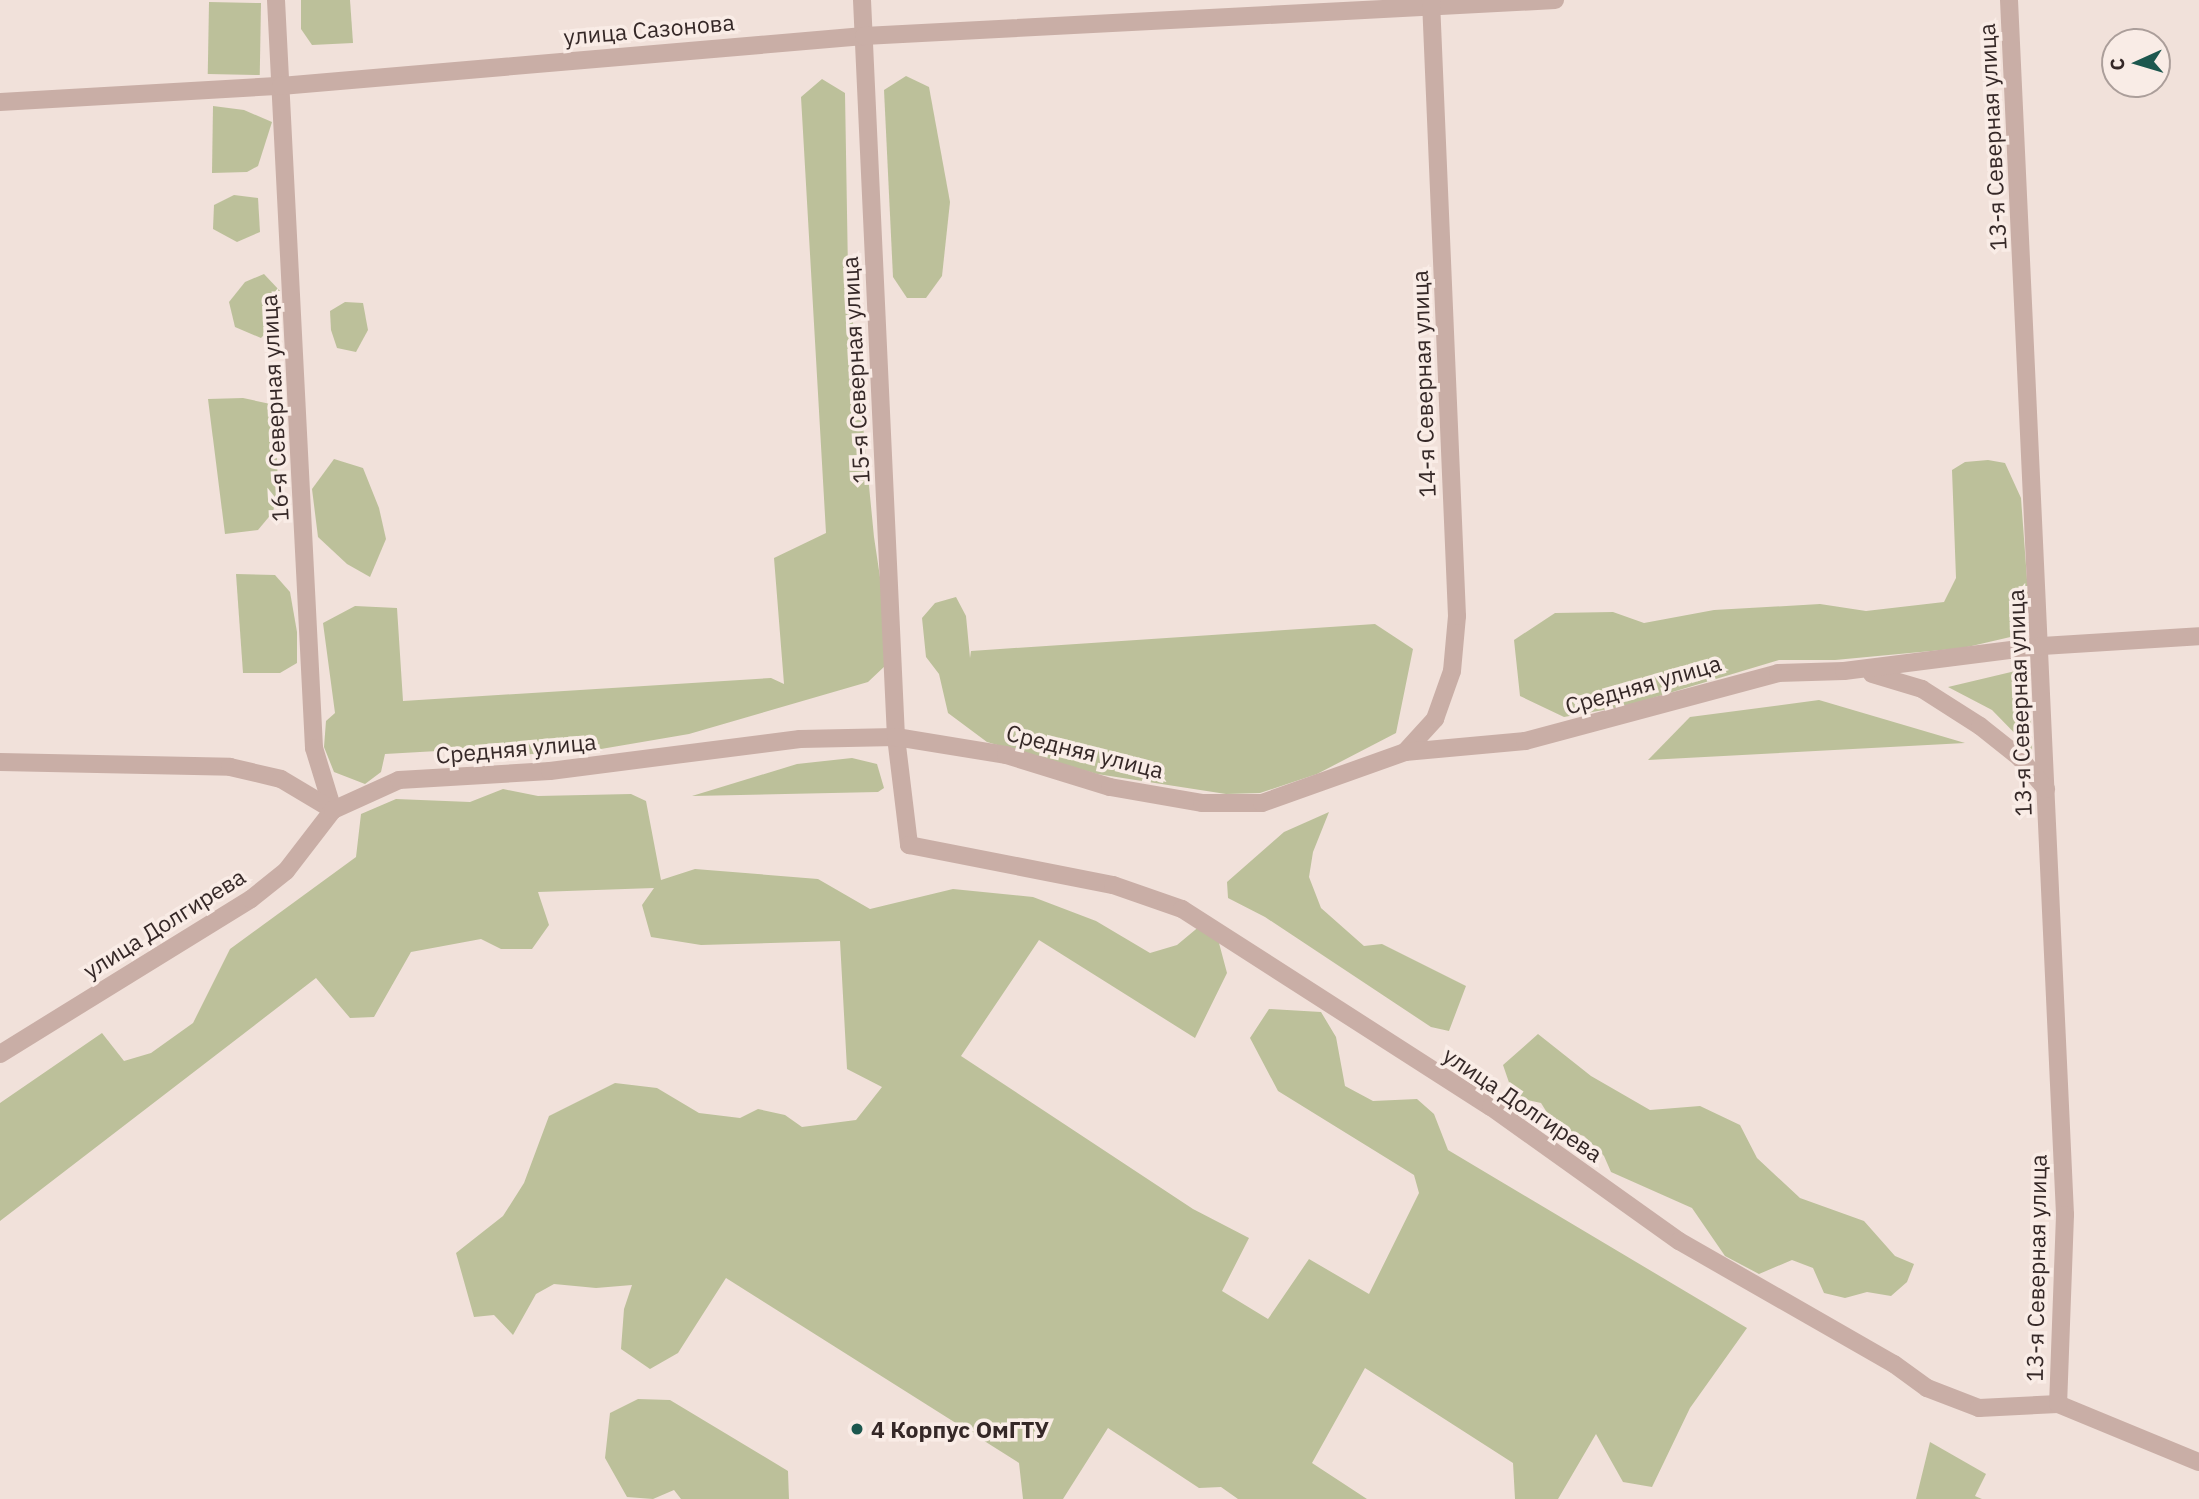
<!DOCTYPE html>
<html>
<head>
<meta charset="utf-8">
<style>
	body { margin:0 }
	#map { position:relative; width:2199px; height:1499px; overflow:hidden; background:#f1e1da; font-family:"IBM Plex Sans",sans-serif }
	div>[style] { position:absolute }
	.green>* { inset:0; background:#bcc09a; transform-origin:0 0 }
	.minor>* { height:18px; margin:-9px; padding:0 9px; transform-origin:9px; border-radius:9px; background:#c9aea6 }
	.dots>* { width:19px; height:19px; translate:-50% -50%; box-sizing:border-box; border:4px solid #f9ece6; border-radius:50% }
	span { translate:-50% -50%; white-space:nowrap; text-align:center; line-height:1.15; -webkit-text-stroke:7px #f9ece6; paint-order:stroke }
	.street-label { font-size:23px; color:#352827 }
	.poi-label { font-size:23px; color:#352827; font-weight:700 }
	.left { translate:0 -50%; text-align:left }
	.north { position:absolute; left:2101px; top:28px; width:70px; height:70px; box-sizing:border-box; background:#f9ece6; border:2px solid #ab9e9a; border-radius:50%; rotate:266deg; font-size:19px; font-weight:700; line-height:28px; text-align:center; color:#352827 }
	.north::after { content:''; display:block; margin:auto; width:24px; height:32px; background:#1c574e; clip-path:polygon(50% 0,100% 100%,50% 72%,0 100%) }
</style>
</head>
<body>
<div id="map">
	<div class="green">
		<div style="clip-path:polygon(301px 0,350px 0,353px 43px,312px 45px,301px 29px)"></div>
		<div style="left:261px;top:3px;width:72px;height:52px;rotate:91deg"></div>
		<div style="clip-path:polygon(906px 76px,929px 87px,950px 202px,942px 276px,926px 298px,907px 298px,893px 277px,884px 90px)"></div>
		<div style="clip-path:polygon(822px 79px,845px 93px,848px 271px,874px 537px,887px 624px,886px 665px,868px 682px,689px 734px,601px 749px,505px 756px,455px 750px,385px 754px,381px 772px,365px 784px,334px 772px,324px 747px,326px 721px,335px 713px,323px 623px,355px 606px,397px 608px,403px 701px,771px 678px,784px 684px,774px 558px,826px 533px,801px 97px)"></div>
		<div style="clip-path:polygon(213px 106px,244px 110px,272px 122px,258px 166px,247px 172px,212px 173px)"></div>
		<div style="clip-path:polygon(234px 195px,258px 198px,260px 232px,237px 242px,213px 229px,214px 205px)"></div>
		<div style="clip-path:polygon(264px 274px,280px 291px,273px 325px,261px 338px,235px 327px,229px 302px,245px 282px)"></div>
		<div style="clip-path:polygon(345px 302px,363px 303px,368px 330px,356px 352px,337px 348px,331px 330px,330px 311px)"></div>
		<div style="clip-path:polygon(243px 398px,275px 405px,278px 488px,273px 512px,258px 530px,225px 534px,208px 399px)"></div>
		<div style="clip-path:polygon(334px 459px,363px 468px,379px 508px,386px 539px,370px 577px,347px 564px,318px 537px,312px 489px)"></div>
		<div style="clip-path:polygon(1988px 460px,2005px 463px,2021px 498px,2029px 606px,2019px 635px,1963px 648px,1835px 660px,1779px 660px,1626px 706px,1564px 717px,1520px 696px,1514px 640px,1555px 613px,1613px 612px,1644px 623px,1714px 610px,1820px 604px,1866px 611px,1944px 602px,1956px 578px,1952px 470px,1965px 462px)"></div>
		<div style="clip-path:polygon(236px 574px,275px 575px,290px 592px,297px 632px,297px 663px,280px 673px,243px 673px)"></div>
		<div style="clip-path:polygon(956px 597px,966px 616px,970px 658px,971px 651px,1375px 624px,1413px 649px,1396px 733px,1317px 774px,1260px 793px,1226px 794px,1097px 774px,987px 742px,948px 713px,939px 674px,926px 657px,922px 618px,935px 603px)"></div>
		<div style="clip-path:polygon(2028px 668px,2032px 751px,1992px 710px,1948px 687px)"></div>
		<div style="clip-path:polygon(1819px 700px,1965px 743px,1648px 760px,1690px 717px)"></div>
		<div style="clip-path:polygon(852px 758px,877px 764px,884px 788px,878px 792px,692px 796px,797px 764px)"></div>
		<div style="clip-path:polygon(503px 789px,538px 796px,631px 794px,646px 801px,661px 880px,695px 869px,818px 879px,870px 909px,953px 889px,1033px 897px,1096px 921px,1150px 953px,1177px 945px,1201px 925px,1219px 943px,1227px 973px,1195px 1038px,1039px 940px,961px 1056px,1193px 1209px,1249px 1238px,1222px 1291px,1268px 1319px,1309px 1259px,1369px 1294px,1419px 1193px,1414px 1175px,1278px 1091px,1250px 1038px,1269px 1009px,1321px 1012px,1336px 1037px,1345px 1086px,1373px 1101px,1417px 1099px,1434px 1114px,1448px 1150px,1747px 1328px,1690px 1408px,1652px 1487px,1623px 1482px,1596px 1434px,1558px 1499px,1515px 1499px,1513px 1463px,1365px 1368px,1312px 1463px,1367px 1499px,1238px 1499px,1221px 1487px,1199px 1488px,1108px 1428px,1063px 1499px,1023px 1499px,1019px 1463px,726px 1278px,678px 1353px,650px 1369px,621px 1349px,624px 1309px,632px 1285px,596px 1288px,554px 1284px,536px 1294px,513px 1335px,494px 1315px,474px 1317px,456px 1253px,503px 1216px,524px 1183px,549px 1116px,615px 1083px,657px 1088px,699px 1113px,740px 1118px,758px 1109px,785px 1115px,802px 1127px,856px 1120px,882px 1087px,847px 1069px,840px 941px,701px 945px,651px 937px,642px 905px,654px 888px,538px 892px,549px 925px,532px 949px,501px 949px,481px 939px,411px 952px,374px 1017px,350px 1018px,316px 978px,0 1221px,0 1103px,102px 1033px,124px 1061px,151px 1053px,193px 1023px,230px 949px,356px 857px,361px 814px,396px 799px,470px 802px)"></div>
		<div style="clip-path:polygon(1329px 812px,1313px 852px,1309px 877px,1321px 908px,1364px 946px,1382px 944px,1466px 986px,1449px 1031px,1431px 1027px,1265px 917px,1228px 898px,1227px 882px,1284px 832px)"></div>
		<div style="clip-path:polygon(1538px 1034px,1591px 1076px,1650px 1110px,1700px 1106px,1740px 1125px,1757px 1158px,1800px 1198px,1864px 1221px,1895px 1256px,1914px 1264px,1907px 1282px,1891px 1296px,1867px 1292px,1845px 1298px,1824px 1293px,1813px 1268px,1792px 1260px,1759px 1274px,1725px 1256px,1692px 1208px,1611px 1172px,1604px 1156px,1584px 1136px,1556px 1127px,1541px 1103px,1514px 1097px,1503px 1065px)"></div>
		<div style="clip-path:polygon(638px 1399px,670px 1400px,788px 1471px,789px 1499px,681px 1499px,674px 1490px,653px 1499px,627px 1497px,605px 1458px,610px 1413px)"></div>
		<div style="clip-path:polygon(1930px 1442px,1986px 1474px,1975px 1496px,1982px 1499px,1916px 1499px)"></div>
	</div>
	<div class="minor">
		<div style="left:276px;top:0;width:749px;rotate:87.09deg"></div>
		<div style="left:314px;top:748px;width:65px;rotate:73deg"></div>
		<div style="left:862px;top:0;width:738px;rotate:87.36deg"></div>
		<div style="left:896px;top:737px;width:109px;rotate:83.1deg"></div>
		<div style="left:909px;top:845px;width:208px;rotate:11.1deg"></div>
		<div style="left:1113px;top:885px;width:73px;rotate:19.2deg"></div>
		<div style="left:1182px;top:909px;width:367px;rotate:32.7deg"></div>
		<div style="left:1491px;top:1107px;width:231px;rotate:35.5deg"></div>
		<div style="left:1679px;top:1241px;width:248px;rotate:29.8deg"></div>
		<div style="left:1894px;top:1364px;width:41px;rotate:36deg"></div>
		<div style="left:1927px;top:1388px;width:56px;rotate:21deg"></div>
		<div style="left:1979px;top:1408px;width:79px;rotate:-2.9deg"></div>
		<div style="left:2058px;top:1404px;width:152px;rotate:22.4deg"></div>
		<div style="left:2009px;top:0;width:1216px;rotate:87.36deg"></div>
		<div style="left:2065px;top:1215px;width:189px;rotate:92.1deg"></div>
		<div style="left:0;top:102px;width:281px;rotate:-3.3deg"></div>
		<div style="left:281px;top:86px;width:585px;rotate:-4.9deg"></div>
		<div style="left:864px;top:36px;width:692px;rotate:-2.98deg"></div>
		<div style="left:1872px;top:674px;width:52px;rotate:16.7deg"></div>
		<div style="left:1922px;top:689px;width:69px;rotate:32.5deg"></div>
		<div style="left:1980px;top:726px;width:50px;rotate:38.5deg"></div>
		<div style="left:2019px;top:757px;width:42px;rotate:49.8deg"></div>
		<div style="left:1405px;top:752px;width:45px;rotate:-47.7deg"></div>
		<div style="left:1435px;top:719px;width:51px;rotate:-70.5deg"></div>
		<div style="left:1452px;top:671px;width:55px;rotate:-84.8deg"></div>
		<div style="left:1457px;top:616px;width:617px;rotate:-92.42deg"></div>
		<div style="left:0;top:762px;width:230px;rotate:1.2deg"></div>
		<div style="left:230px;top:767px;width:52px;rotate:13.2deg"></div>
		<div style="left:281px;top:779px;width:61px;rotate:30.8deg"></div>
		<div style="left:0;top:1054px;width:295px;rotate:-31.7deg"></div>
		<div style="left:251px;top:899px;width:45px;rotate:-38.7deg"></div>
		<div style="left:286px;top:871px;width:77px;rotate:-52.4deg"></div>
		<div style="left:333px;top:810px;width:72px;rotate:-24.4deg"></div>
		<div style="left:399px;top:780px;width:151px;rotate:-3.4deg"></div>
		<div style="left:550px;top:771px;width:252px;rotate:-7.3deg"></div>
		<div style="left:800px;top:739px;width:96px;rotate:-1.2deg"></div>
		<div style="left:896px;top:737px;width:111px;rotate:9.3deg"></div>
		<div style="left:1006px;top:755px;width:109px;rotate:17.1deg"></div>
		<div style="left:1110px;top:787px;width:93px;rotate:9.9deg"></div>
		<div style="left:1202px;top:803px;width:60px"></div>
		<div style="left:1262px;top:803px;width:152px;rotate:-19.6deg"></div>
		<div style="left:1405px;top:752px;width:121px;rotate:-5.2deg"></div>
		<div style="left:1525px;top:741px;width:262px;rotate:-15deg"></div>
		<div style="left:1778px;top:673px;width:66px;rotate:-1.7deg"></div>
		<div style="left:1844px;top:671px;width:200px;rotate:-7.2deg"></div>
		<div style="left:2042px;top:646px;width:157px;rotate:-3.6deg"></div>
	</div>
	<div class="dots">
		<div style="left:857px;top:1429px;background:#1c574e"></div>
	</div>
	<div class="street-label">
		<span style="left:649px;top:29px;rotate:-5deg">улица Сазонова</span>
		<span style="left:1992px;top:137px;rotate:-93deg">13-я Северная улица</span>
		<span style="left:855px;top:370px;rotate:-93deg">15-я Северная улица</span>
		<span style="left:1423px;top:384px;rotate:-92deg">14-я Северная улица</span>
		<span style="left:274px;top:408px;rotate:-93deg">16-я Северная улица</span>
		<span style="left:1643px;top:684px;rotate:-16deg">Средняя улица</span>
		<span style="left:2019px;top:703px;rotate:-92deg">13-я Северная улица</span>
		<span style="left:516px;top:748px;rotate:-5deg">Средняя улица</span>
		<span style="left:1085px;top:751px;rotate:14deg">Средняя улица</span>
		<span style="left:164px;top:923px;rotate:-32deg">улица Долгирева</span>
		<span style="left:1523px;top:1104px;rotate:34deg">улица Долгирева</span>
		<span style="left:2036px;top:1268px;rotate:-89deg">13-я Северная улица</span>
	</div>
	<div class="poi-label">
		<span class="left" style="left:871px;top:1429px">4 Корпус ОмГТУ</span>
	</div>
	<div class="north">С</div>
</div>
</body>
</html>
